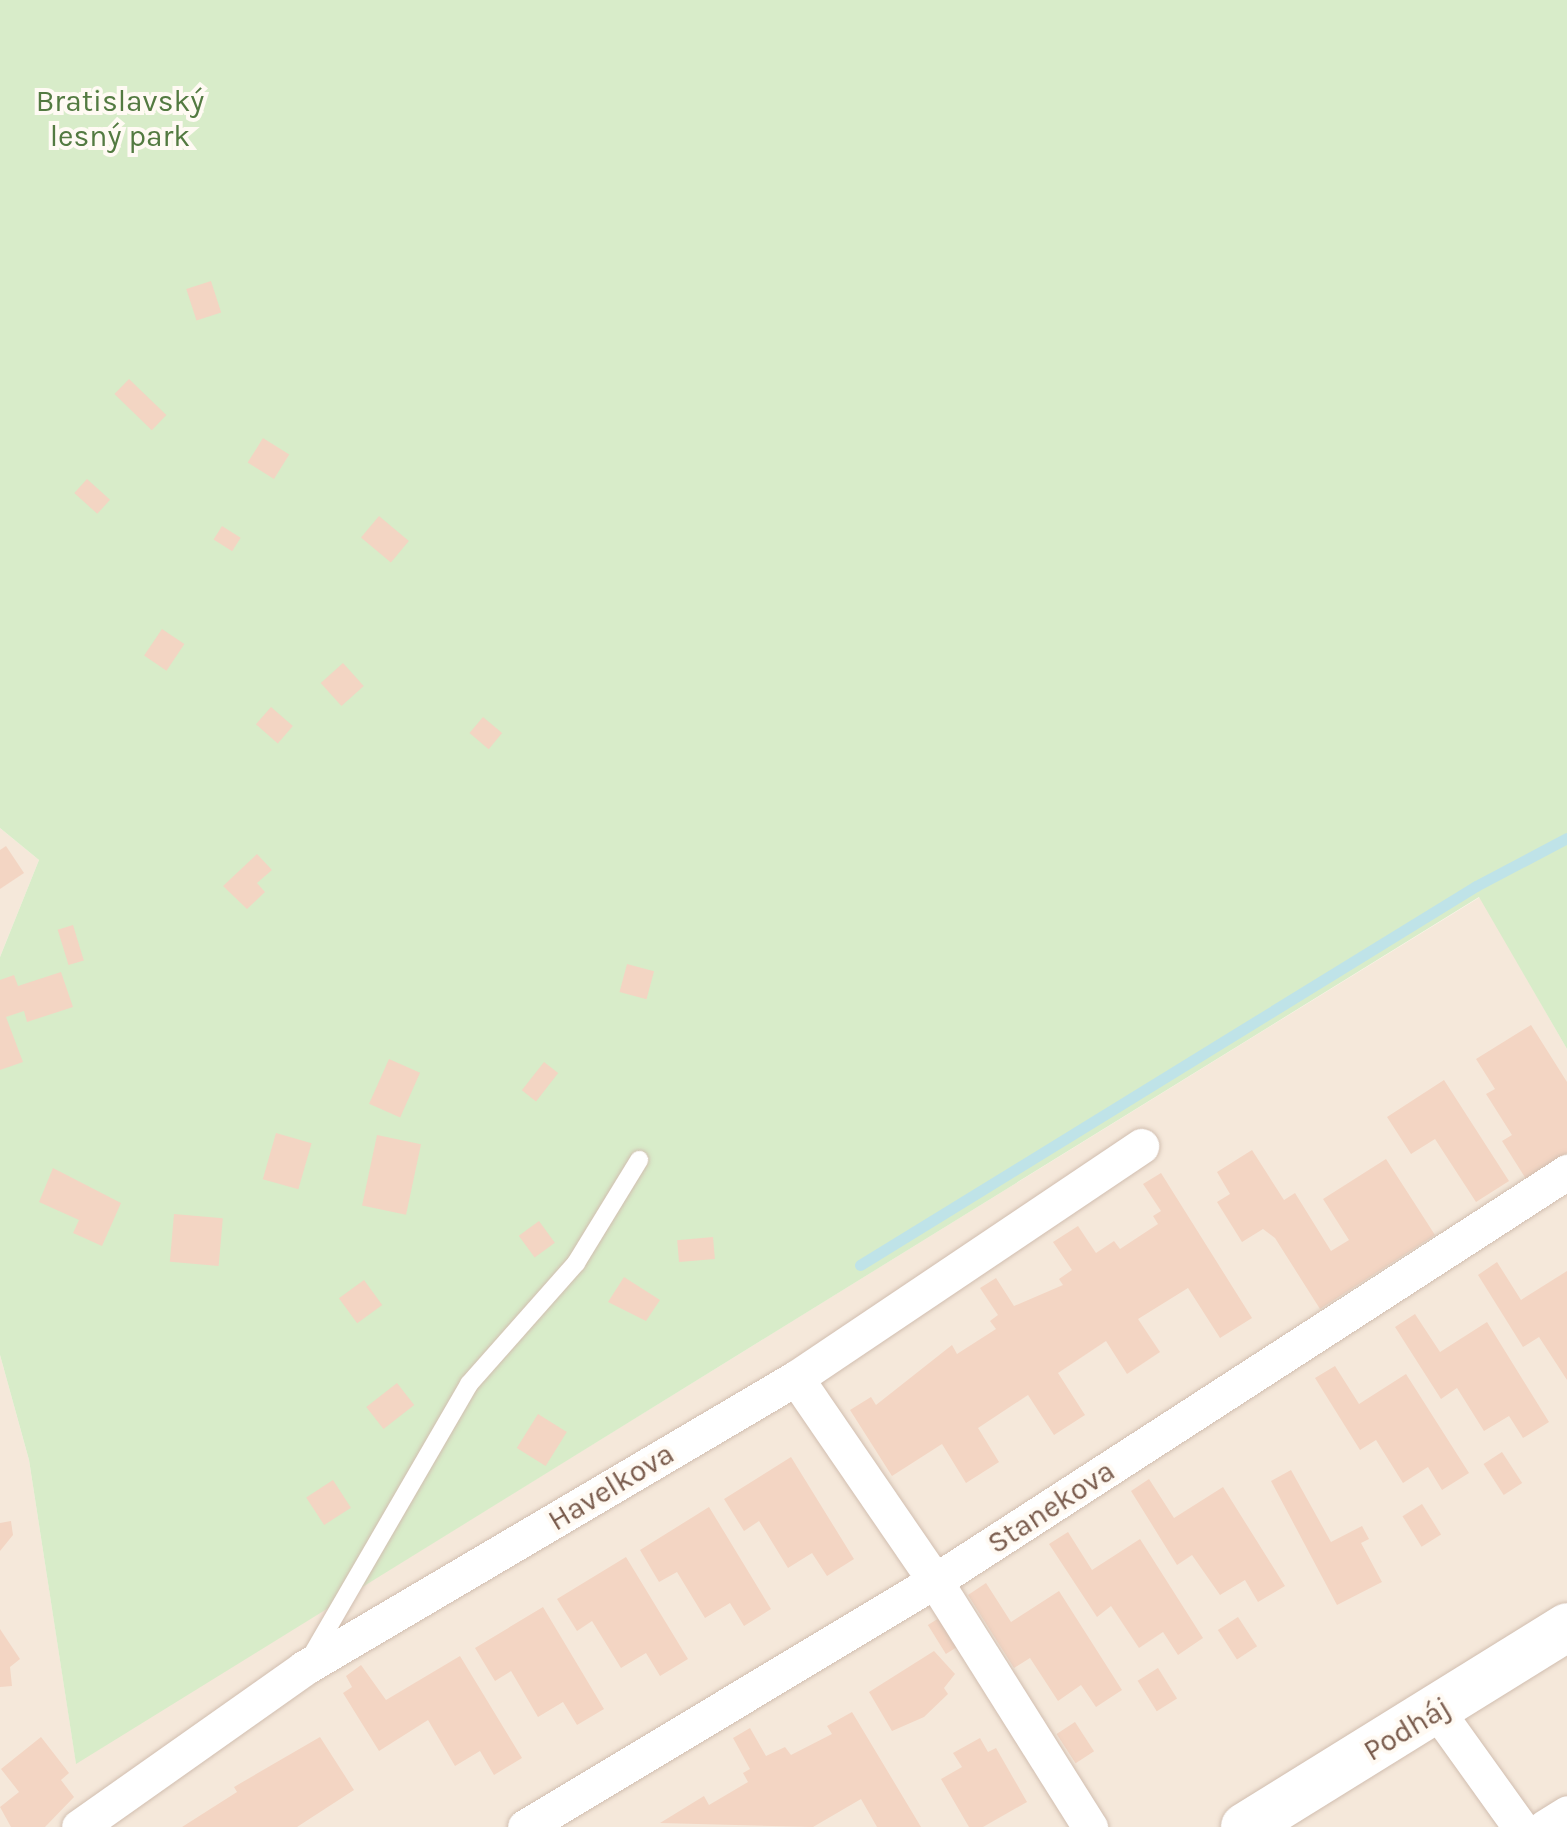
<!DOCTYPE html>
<html>
<head>
<meta charset="utf-8">
<style>
	body { margin:0 }
	#map { position:relative; width:1567px; height:1827px; overflow:hidden; background:#fdf6ec; font-family:Karla,sans-serif }
	div>[style] { position:absolute }
	.residential>* { inset:0; background:#f5e8da }
	.green>* { inset:0; background:#d8ecc9 }
	.stream>* { height:11px; margin:-5.5px; padding:0 5.5px; transform-origin:5.5px; border-radius:5.5px; background:#bfe3e8 }
	.building>* { inset:0; background:#f3d5c3; transform-origin:0 0 }
	.roads { filter:drop-shadow(0 0 2px #d1beb0) drop-shadow(0 0 2px #d1beb0) }
	.lane>* { height:18px; margin:-9px; padding:0 9px; transform-origin:9px; border-radius:9px; background:#fff }
	.street>* { height:35px; margin:-17.5px; padding:0 17.5px; transform-origin:17.5px; border-radius:17.5px; background:#fff }
	.secondary>* { height:48px; margin:-24px; padding:0 24px; transform-origin:24px; border-radius:24px; background:#fff }
	span { translate:-50% -50%; white-space:nowrap; text-align:center; line-height:1.15; -webkit-text-stroke:8px #fffaf3; paint-order:stroke }
	.park-label { font-size:30px; color:#537a41 }
	.street-label { font-size:30px; color:#7a5c4d }
</style>
</head>
<body>
<div id="map">
	<div class="residential">
		<div style="clip-path:polygon(0 828px,39px 860px,0 957px)"></div>
		<div style="clip-path:polygon(1480px 897px,1567px 1049px,1567px 1827px,0 1827px,0 1355px,29px 1460px,76px 1763px)"></div>
	</div>
	<div class="green">
		<div style="clip-path:polygon(0 0,1567px 0,1567px 1049px,1479px 897px,76px 1764px,29px 1460px,0 1355px,0 957px,39px 860px,0 828px)"></div>
	</div>
	<div class="stream">
		<div style="left:860px;top:1265px;width:723px;rotate:-31.6deg"></div>
		<div style="left:1476px;top:886px;width:103px;rotate:-27.8deg"></div>
	</div>
	<div class="building">
		<div style="left:211px;top:281px;width:33px;height:26px;rotate:72deg"></div>
		<div style="left:129px;top:379px;width:52px;height:21px;rotate:44deg"></div>
		<div style="left:263px;top:438px;width:31px;height:29px;rotate:32deg"></div>
		<div style="left:87px;top:479px;width:31px;height:19px;rotate:42deg"></div>
		<div style="left:379px;top:516px;width:39px;height:28px;rotate:40deg"></div>
		<div style="left:222px;top:526px;width:22px;height:16px;rotate:32deg"></div>
		<div style="left:162px;top:629px;width:27px;height:32px;rotate:34deg"></div>
		<div style="left:343px;top:663px;width:31px;height:30px;rotate:48deg"></div>
		<div style="left:271px;top:707px;width:29px;height:23px;rotate:41deg"></div>
		<div style="left:483px;top:717px;width:25px;height:21px;rotate:40deg"></div>
		<div style="clip-path:polygon(6px 846px,24px 873px,0 889px,0 850px)"></div>
		<div style="clip-path:polygon(257px 854px,272px 870px,257px 883px,265px 892px,247px 909px,223px 886px)"></div>
		<div style="left:73px;top:925px;width:37px;height:16px;rotate:73deg"></div>
		<div style="left:627px;top:964px;width:28px;height:29px;rotate:15deg"></div>
		<div style="clip-path:polygon(61px 972px,73px 1007px,27px 1022px,24px 1011px,6px 1017px,23px 1062px,0 1070px,0 980px,14px 975px,18px 986px)"></div>
		<div style="clip-path:polygon(1531px 1025px,1567px 1082px,1567px 1153px,1526px 1179px,1502px 1141px,1512px 1135px,1486px 1094px,1495px 1089px,1476px 1059px)"></div>
		<div style="left:389px;top:1059px;width:34px;height:49px;rotate:24deg"></div>
		<div style="left:544px;top:1062px;width:18px;height:36px;rotate:38deg"></div>
		<div style="clip-path:polygon(1444px 1080px,1509px 1181px,1476px 1202px,1435px 1139px,1411px 1154px,1387px 1117px)"></div>
		<div style="left:276px;top:1133px;width:37px;height:48px;rotate:16deg"></div>
		<div style="left:377px;top:1135px;width:45px;height:72px;rotate:12deg"></div>
		<div style="clip-path:polygon(1252px 1150px,1284px 1200px,1295px 1193px,1331px 1251px,1349px 1240px,1323px 1199px,1386px 1159px,1435px 1235px,1320px 1309px,1275px 1238px,1263px 1229px,1242px 1242px,1217px 1202px,1230px 1194px,1217px 1172px)"></div>
		<div style="clip-path:polygon(53px 1168px,121px 1203px,102px 1246px,73px 1233px,79px 1220px,39px 1202px)"></div>
		<div style="clip-path:polygon(1161px 1173px,1252px 1318px,1220px 1338px,1188px 1288px,1138px 1319px,1160px 1352px,1127px 1374px,1106px 1341px,1058px 1373px,1085px 1415px,1054px 1435px,1028px 1395px,978px 1428px,999px 1462px,966px 1483px,942px 1444px,892px 1476px,850px 1410px,871px 1397px,876px 1405px,952px 1345px,957px 1354px,996px 1329px,990px 1321px,998px 1315px,980px 1288px,996px 1278px,1014px 1306px,1063px 1285px,1059px 1279px,1072px 1270px,1053px 1242px,1078px 1226px,1096px 1253px,1114px 1241px,1120px 1249px,1158px 1224px,1153px 1216px,1161px 1211px,1143px 1184px)"></div>
		<div style="left:174px;top:1214px;width:49px;height:48px;rotate:5deg"></div>
		<div style="left:539px;top:1221px;width:27px;height:25px;rotate:54deg"></div>
		<div style="left:713px;top:1237px;width:22px;height:36px;rotate:85deg"></div>
		<div style="clip-path:polygon(1497px 1262px,1521px 1300px,1567px 1271px,1567px 1380px,1539px 1337px,1523px 1347px,1478px 1275px)"></div>
		<div style="clip-path:polygon(624px 1277px,660px 1300px,646px 1321px,608px 1302px)"></div>
		<div style="left:364px;top:1280px;width:31px;height:31px;rotate:54deg"></div>
		<div style="clip-path:polygon(1415px 1314px,1440px 1352px,1487px 1322px,1549px 1422px,1523px 1438px,1509px 1416px,1484px 1431px,1457px 1388px,1441px 1399px,1395px 1327px)"></div>
		<div style="clip-path:polygon(1335px 1366px,1359px 1404px,1406px 1374px,1469px 1473px,1442px 1490px,1428px 1467px,1403px 1483px,1376px 1440px,1360px 1450px,1315px 1378px)"></div>
		<div style="left:397px;top:1383px;width:28px;height:39px;rotate:52deg"></div>
		<div style="left:538px;top:1414px;width:34px;height:40px;rotate:32deg"></div>
		<div style="left:1502px;top:1452px;width:37px;height:22px;rotate:57deg"></div>
		<div style="clip-path:polygon(791px 1457px,854px 1559px,827px 1576px,812px 1553px,788px 1568px,759px 1521px,744px 1531px,724px 1499px)"></div>
		<div style="clip-path:polygon(1291px 1470px,1331px 1542px,1362px 1526px,1369px 1539px,1361px 1543px,1382px 1582px,1337px 1605px,1271px 1481px)"></div>
		<div style="clip-path:polygon(1149px 1479px,1174px 1518px,1223px 1487px,1285px 1586px,1258px 1602px,1245px 1580px,1220px 1595px,1192px 1555px,1177px 1565px,1131px 1491px)"></div>
		<div style="left:333px;top:1480px;width:33px;height:32px;rotate:57deg"></div>
		<div style="left:1422px;top:1504px;width:36px;height:23px;rotate:58deg"></div>
		<div style="clip-path:polygon(709px 1507px,771px 1609px,744px 1626px,730px 1603px,705px 1618px,677px 1572px,659px 1582px,640px 1550px)"></div>
		<div style="clip-path:polygon(11px 1521px,13px 1535px,0 1551px,0 1523px)"></div>
		<div style="clip-path:polygon(1068px 1532px,1092px 1570px,1140px 1539px,1203px 1638px,1178px 1655px,1163px 1632px,1139px 1648px,1111px 1606px,1097px 1617px,1049px 1544px)"></div>
		<div style="clip-path:polygon(626px 1557px,688px 1659px,660px 1676px,646px 1653px,621px 1668px,592px 1621px,577px 1631px,557px 1599px)"></div>
		<div style="clip-path:polygon(986px 1583px,1011px 1622px,1059px 1591px,1122px 1690px,1096px 1707px,1081px 1685px,1058px 1701px,1030px 1658px,1014px 1668px,968px 1595px)"></div>
		<div style="clip-path:polygon(543px 1607px,604px 1709px,577px 1725px,563px 1702px,538px 1717px,511px 1671px,495px 1681px,475px 1648px)"></div>
		<div style="left:944px;top:1615px;width:34px;height:19px;rotate:58deg"></div>
		<div style="left:1238px;top:1617px;width:35px;height:24px;rotate:57deg"></div>
		<div style="clip-path:polygon(0 1629px,20px 1659px,10px 1667px,12px 1686px,0 1687px)"></div>
		<div style="clip-path:polygon(934px 1651px,955px 1674px,944px 1688px,948px 1694px,924px 1717px,892px 1731px,869px 1692px)"></div>
		<div style="clip-path:polygon(460px 1656px,522px 1758px,494px 1775px,480px 1751px,455px 1766px,428px 1720px,379px 1751px,343px 1693px,352px 1687px,346px 1676px,361px 1665px,386px 1700px)"></div>
		<div style="left:1158px;top:1668px;width:36px;height:24px;rotate:58deg"></div>
		<div style="clip-path:polygon(852px 1712px,921px 1827px,877px 1827px,861px 1799px,813px 1827px,660px 1823px,704px 1796px,709px 1805px,748px 1782px,743px 1773px,750px 1769px,733px 1738px,750px 1728px,766px 1756px,785px 1747px,791px 1755px,832px 1734px,827px 1726px)"></div>
		<div style="left:1075px;top:1722px;width:35px;height:22px;rotate:57deg"></div>
		<div style="clip-path:polygon(41px 1737px,69px 1773px,61px 1780px,74px 1797px,45px 1827px,11px 1827px,0 1807px,19px 1792px,1px 1769px)"></div>
		<div style="clip-path:polygon(320px 1737px,354px 1790px,297px 1827px,182px 1827px,237px 1792px,234px 1787px)"></div>
		<div style="clip-path:polygon(980px 1738px,988px 1752px,996px 1748px,1027px 1802px,983px 1827px,969px 1827px,941px 1779px,962px 1767px,953px 1753px)"></div>
	</div>
	<div class="roads">
		<div class="lane">
			<div style="left:312px;top:1655px;width:313px;rotate:-59.9deg"></div>
			<div style="left:469px;top:1384px;width:162px;rotate:-48.5deg"></div>
			<div style="left:576px;top:1263px;width:121px;rotate:-58.5deg"></div>
		</div>
		<div class="street">
			<div style="left:796px;top:1378px;width:246px;rotate:55.6deg"></div>
			<div style="left:935px;top:1581px;width:291px;rotate:57.8deg"></div>
			<div style="left:1437px;top:1711px;width:143px;rotate:54.4deg"></div>
			<div style="left:79px;top:1827px;width:276px;rotate:-35.2deg"></div>
			<div style="left:304px;top:1668px;width:571px;rotate:-30.52deg"></div>
			<div style="left:796px;top:1378px;width:416px;rotate:-33.9deg"></div>
			<div style="left:525px;top:1827px;width:478px;rotate:-31deg"></div>
			<div style="left:935px;top:1581px;width:753px;rotate:-32.91deg"></div>
			<div style="left:1545px;top:1827px;width:26px;rotate:-32deg"></div>
		</div>
		<div class="secondary">
			<div style="left:1245px;top:1827px;width:379px;rotate:-31.8deg"></div>
		</div>
	</div>
	<div class="park-label">
		<span style="left:120px;top:118px">Bratislavský<br>lesný park</span>
	</div>
	<div class="street-label">
		<span style="left:611px;top:1487px;rotate:-31deg">Havelkova</span>
		<span style="left:1051px;top:1507px;rotate:-33deg">Stanekova</span>
		<span style="left:1407px;top:1729px;rotate:-31deg">Podháj</span>
	</div>
</div>
</body>
</html>
